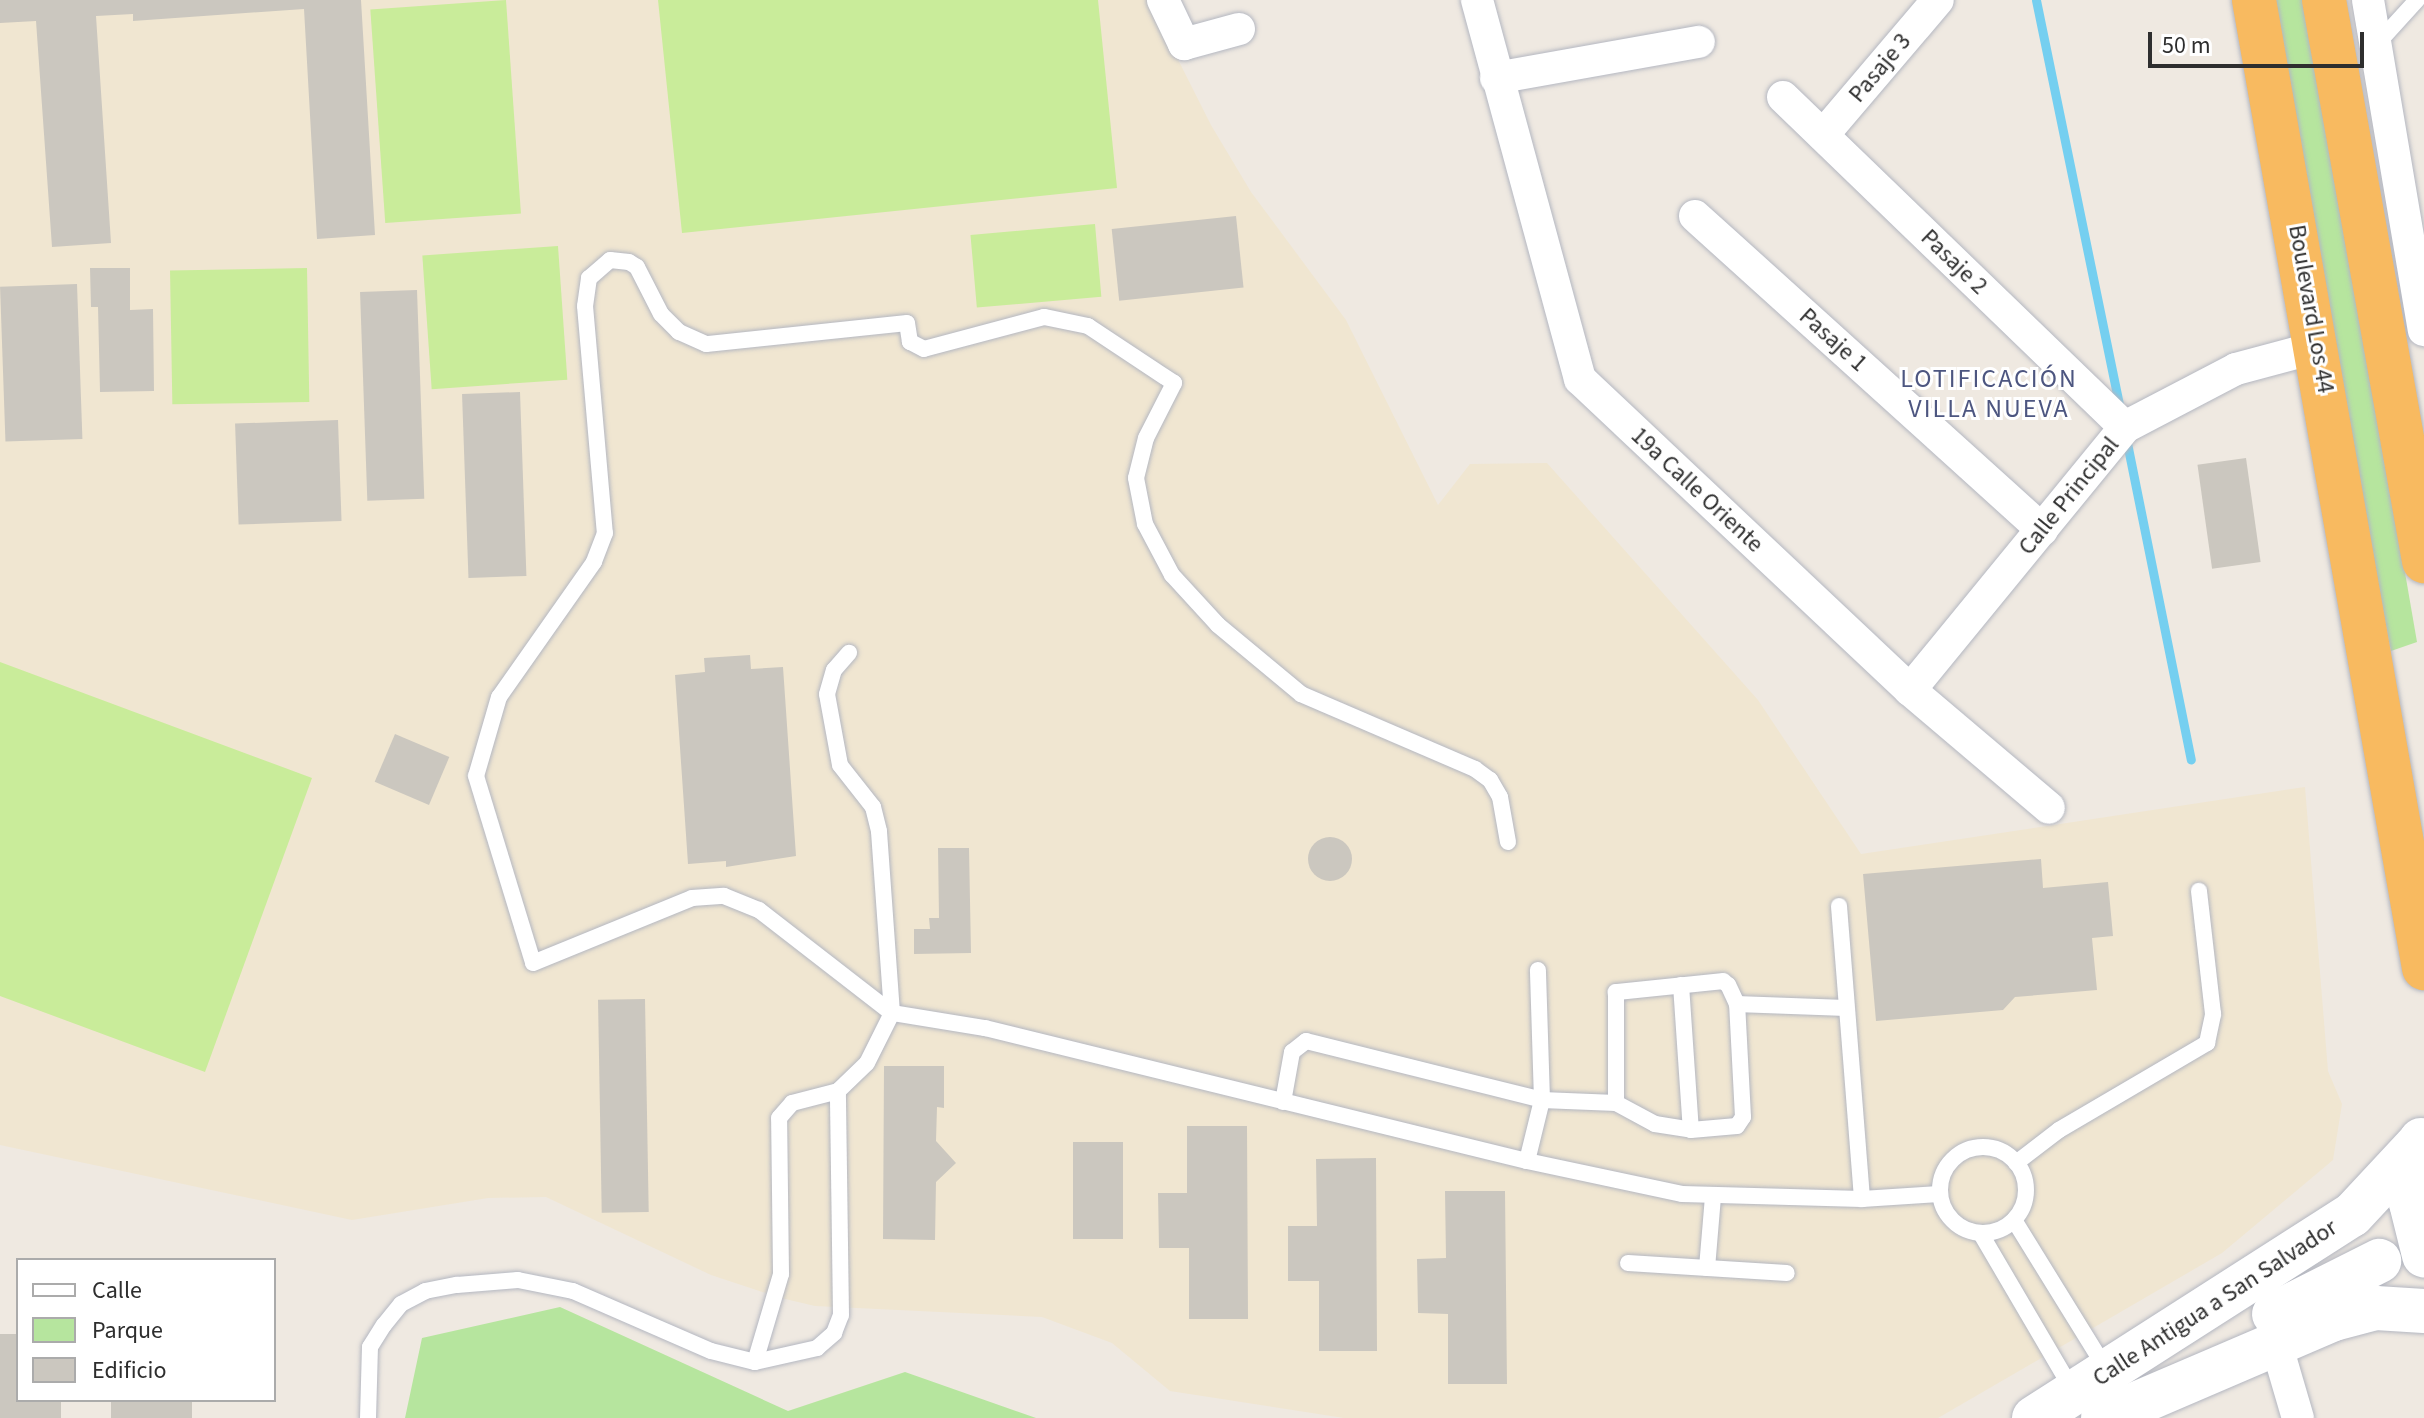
<!DOCTYPE html>
<html>
<head>
<meta charset="utf-8">
<style>
	body { margin:0 }
	#map { position:relative; width:2424px; height:1418px; overflow:hidden; background:#efe9e1; font-family:"Source Sans 3",sans-serif }
	div>[style] { position:absolute }
	.education>* { inset:0; background:#f0e6d1 }
	.green>* { inset:0; background:#b6e59e }
	.pitch>* { inset:0; background:#c9ec9a; transform-origin:0 0 }
	.stream>* { height:9px; margin:-4.5px; padding:0 4.5px; transform-origin:4.5px; border-radius:4.5px; background:#75cff0 }
	.building>* { inset:0; background:#cbc7bf; transform-origin:0 0 }
	.round { border-radius:50% }
	.roads { filter:drop-shadow(0 0 2px #b4b7c1) drop-shadow(0 0 2px #b4b7c1) }
	.service>* { height:16px; margin:-8px; padding:0 8px; transform-origin:8px; border-radius:8px; background:#fff }
	.service>.ring { margin:-8px; padding:0; box-sizing:content-box; background:none; border:16px solid #fff; border-radius:50% }
	.minor>* { height:32px; margin:-16px; padding:0 16px; transform-origin:16px; border-radius:16px; background:#fff }
	.secondary>* { height:44px; margin:-22px; padding:0 22px; transform-origin:22px; border-radius:22px; background:#fff }
	.trunk>* { height:44px; margin:-22px; padding:0 22px; transform-origin:22px; border-radius:22px; background:#f8ba60 }
	span { translate:-50% -50%; white-space:nowrap; text-align:center; line-height:1.15; -webkit-text-stroke:6px #fff; paint-order:stroke }
	.street-label { font-size:24px; color:#2e2e2e }
	.neighbourhood-label { font-size:26px; color:#4d5680; letter-spacing:2px }
	.legend { position:absolute; left:16px; top:1258px; width:260px; height:144px; box-sizing:border-box; background:#fff; border:2px solid #ababab; margin:0; padding:10px 14px; list-style:none; font-size:24px; color:#2e2e2e }
	.legend li { display:flex; align-items:center; gap:16px; height:40px }
	.legend b { width:40px; border:2px solid #ababab }
	.scale { position:absolute; left:2148px; top:32px; width:216px; height:36px; box-sizing:border-box; border:4px solid #2e2e2e; border-top:0; padding-left:10px; font-size:24px; line-height:28px; white-space:nowrap; color:#2e2e2e; -webkit-text-stroke:6px #fff; paint-order:stroke }
</style>
</head>
<body>
<div id="map">
	<div class="education">
		<div style="clip-path:polygon(0 0,1148px 0,1211px 125px,1251px 192px,1346px 320px,1438px 505px,1470px 464px,1547px 463px,1758px 700px,1861px 854px,2305px 787px,2328px 1071px,2342px 1104px,2333px 1160px,2222px 1253px,1938px 1418px,1344px 1418px,1170px 1391px,1112px 1343px,1042px 1317px,815px 1306px,781px 1298px,711px 1275px,546px 1197px,488px 1198px,352px 1220px,0 1145px)"></div>
	</div>
	<div class="green">
		<div style="clip-path:polygon(2266px 0,2306px 0,2417px 642px,2391px 651px)"></div>
		<div style="clip-path:polygon(560px 1307px,788px 1411px,905px 1372px,1036px 1418px,405px 1418px,422px 1338px)"></div>
	</div>
	<div class="pitch">
		<div style="left:506px;top:0;width:214px;height:136px;rotate:86deg"></div>
		<div style="clip-path:polygon(658px 0,1098px 0,1117px 188px,682px 233px)"></div>
		<div style="left:1095px;top:224px;width:73px;height:125px;rotate:85deg"></div>
		<div style="left:558px;top:246px;width:134px;height:136px;rotate:86deg"></div>
		<div style="left:307px;top:268px;width:134px;height:137px;rotate:89deg"></div>
		<div style="clip-path:polygon(0 662px,312px 778px,205px 1072px,0 996px)"></div>
	</div>
	<div class="stream">
		<div style="left:2036px;top:0;width:417px;rotate:78.4deg"></div>
		<div style="left:2126px;top:438px;width:328px;rotate:78.6deg"></div>
	</div>
	<div class="building">
		<div style="clip-path:polygon(0 0,361px 0,375px 235px,317px 239px,304px 9px,133px 21px,133px 14px,96px 16px,111px 243px,52px 247px,36px 21px,0 23px)"></div>
		<div style="left:1236px;top:216px;width:72px;height:125px;rotate:84deg"></div>
		<div style="clip-path:polygon(90px 268px,130px 268px,130px 310px,153px 309px,154px 391px,100px 392px,98px 307px,91px 307px)"></div>
		<div style="left:77px;top:284px;width:155px;height:77px;rotate:88deg"></div>
		<div style="left:417px;top:290px;width:209px;height:57px;rotate:88deg"></div>
		<div style="left:520px;top:392px;width:184px;height:58px;rotate:88deg"></div>
		<div style="left:338px;top:420px;width:101px;height:103px;rotate:88deg"></div>
		<div style="left:2246px;top:458px;width:105px;height:49px;rotate:82deg"></div>
		<div style="clip-path:polygon(750px 655px,751px 669px,783px 667px,796px 856px,726px 867px,726px 861px,688px 864px,675px 675px,705px 672px,704px 658px)"></div>
		<div style="left:395px;top:734px;width:59px;height:52px;rotate:23deg"></div>
		<div class="round" style="left:1308px;top:837px;width:44px;height:44px"></div>
		<div style="clip-path:polygon(938px 848px,969px 848px,971px 953px,914px 954px,914px 929px,930px 929px,929px 918px,939px 918px)"></div>
		<div style="clip-path:polygon(2041px 859px,2043px 888px,2108px 882px,2113px 936px,2092px 938px,2097px 990px,2015px 997px,2003px 1010px,1876px 1021px,1863px 874px)"></div>
		<div style="left:645px;top:999px;width:213px;height:47px;rotate:89deg"></div>
		<div style="clip-path:polygon(884px 1066px,944px 1066px,944px 1108px,937px 1107px,936px 1141px,956px 1163px,936px 1182px,935px 1240px,883px 1239px)"></div>
		<div style="clip-path:polygon(1187px 1126px,1247px 1126px,1248px 1319px,1189px 1319px,1189px 1248px,1159px 1248px,1158px 1193px,1187px 1193px)"></div>
		<div style="left:1073px;top:1142px;width:50px;height:97px"></div>
		<div style="clip-path:polygon(1376px 1158px,1377px 1351px,1319px 1351px,1319px 1281px,1288px 1281px,1288px 1226px,1317px 1226px,1316px 1159px)"></div>
		<div style="clip-path:polygon(1445px 1191px,1505px 1191px,1507px 1384px,1448px 1384px,1448px 1314px,1418px 1313px,1417px 1259px,1446px 1258px)"></div>
		<div style="clip-path:polygon(0 1334px,18px 1334px,18px 1400px,61px 1400px,61px 1418px,0 1418px)"></div>
		<div style="left:111px;top:1400px;width:81px;height:18px"></div>
	</div>
	<div class="roads">
		<div class="service">
			<div style="left:2376px;top:45px;width:61px;rotate:-47.7deg"></div>
			<div style="left:1508px;top:842px;width:46px;rotate:-100.1deg"></div>
			<div style="left:1500px;top:797px;width:20px;rotate:-120deg"></div>
			<div style="left:1490px;top:780px;width:19px;rotate:-144deg"></div>
			<div style="left:1475px;top:769px;width:189px;rotate:-156.7deg"></div>
			<div style="left:1301px;top:694px;width:108px;rotate:-140.3deg"></div>
			<div style="left:1218px;top:625px;width:68px;rotate:-132.6deg"></div>
			<div style="left:1172px;top:575px;width:58px;rotate:-117.9deg"></div>
			<div style="left:1145px;top:524px;width:47px;rotate:-101.1deg"></div>
			<div style="left:1136px;top:478px;width:41px;rotate:-76deg"></div>
			<div style="left:1146px;top:438px;width:62px;rotate:-63deg"></div>
			<div style="left:1174px;top:383px;width:103px;rotate:-146.5deg"></div>
			<div style="left:1088px;top:326px;width:45px;rotate:-168.4deg"></div>
			<div style="left:1044px;top:317px;width:124px;rotate:165.1deg"></div>
			<div style="left:924px;top:349px;width:16px;rotate:-153deg"></div>
			<div style="left:910px;top:342px;width:19px;rotate:-99deg"></div>
			<div style="left:907px;top:323px;width:202px;rotate:174deg"></div>
			<div style="left:706px;top:344px;width:30px;rotate:-156deg"></div>
			<div style="left:679px;top:332px;width:25px;rotate:-135deg"></div>
			<div style="left:661px;top:314px;width:53px;rotate:-117.1deg"></div>
			<div style="left:637px;top:267px;width:9px;rotate:-148deg"></div>
			<div style="left:629px;top:262px;width:19px;rotate:-174deg"></div>
			<div style="left:610px;top:260px;width:28px;rotate:139deg"></div>
			<div style="left:589px;top:278px;width:28px;rotate:98deg"></div>
			<div style="left:585px;top:306px;width:228px;rotate:85deg"></div>
			<div style="left:605px;top:533px;width:31px;rotate:111deg"></div>
			<div style="left:594px;top:562px;width:165px;rotate:125.1deg"></div>
			<div style="left:499px;top:697px;width:82px;rotate:106.2deg"></div>
			<div style="left:476px;top:776px;width:195px;rotate:73deg"></div>
			<div style="left:533px;top:963px;width:172px;rotate:-22.2deg"></div>
			<div style="left:692px;top:898px;width:32px;rotate:-4deg"></div>
			<div style="left:724px;top:896px;width:38px;rotate:22deg"></div>
			<div style="left:759px;top:910px;width:168px;rotate:37.8deg"></div>
			<div style="left:892px;top:1013px;width:94px;rotate:9.2deg"></div>
			<div style="left:985px;top:1028px;width:558px;rotate:13.79deg"></div>
			<div style="left:1527px;top:1161px;width:158px;rotate:12deg"></div>
			<div style="left:1682px;top:1194px;width:180px;rotate:1.6deg"></div>
			<div style="left:1862px;top:1199px;width:77px;rotate:-3.7deg"></div>
			<div style="left:1839px;top:906px;width:294px;rotate:85.5deg"></div>
			<div style="left:1681px;top:985px;width:145px;rotate:86.1deg"></div>
			<div style="left:1737px;top:1004px;width:108px;rotate:2.1deg"></div>
			<div style="left:1283px;top:1102px;width:51px;rotate:-79.8deg"></div>
			<div style="left:1292px;top:1052px;width:18px;rotate:-38deg"></div>
			<div style="left:1306px;top:1041px;width:243px;rotate:14deg"></div>
			<div style="left:1542px;top:1100px;width:74px;rotate:2.3deg"></div>
			<div style="left:1616px;top:1103px;width:44px;rotate:28.3deg"></div>
			<div style="left:1655px;top:1124px;width:36px;rotate:9deg"></div>
			<div style="left:1691px;top:1130px;width:46px;rotate:-5deg"></div>
			<div style="left:1737px;top:1126px;width:11px;rotate:-56deg"></div>
			<div style="left:1743px;top:1117px;width:113px;rotate:-93deg"></div>
			<div style="left:1737px;top:1004px;width:21px;rotate:-115deg"></div>
			<div style="left:1728px;top:985px;width:6px;rotate:-141deg"></div>
			<div style="left:1723px;top:981px;width:108px;rotate:174.1deg"></div>
			<div style="left:1616px;top:992px;width:111px;rotate:90deg"></div>
			<div class="ring" style="left:1940px;top:1147px;width:70px;height:70px"></div>
			<div style="left:1527px;top:1161px;width:63px;rotate:-76.2deg"></div>
			<div style="left:1542px;top:1100px;width:130px;rotate:-91.8deg"></div>
			<div style="left:2016px;top:1163px;width:54px;rotate:-37.5deg"></div>
			<div style="left:2059px;top:1130px;width:172px;rotate:-30.4deg"></div>
			<div style="left:2207px;top:1043px;width:30px;rotate:-78deg"></div>
			<div style="left:2213px;top:1014px;width:124px;rotate:-96.5deg"></div>
			<div style="left:2014px;top:1220px;width:175px;rotate:58.3deg"></div>
			<div style="left:1981px;top:1234px;width:182px;rotate:59.6deg"></div>
			<div style="left:1628px;top:1263px;width:159px;rotate:3.6deg"></div>
			<div style="left:1707px;top:1268px;width:72px;rotate:-85.2deg"></div>
			<div style="left:755px;top:1362px;width:92px;rotate:-73.5deg"></div>
			<div style="left:781px;top:1274px;width:156px;rotate:-90.7deg"></div>
			<div style="left:779px;top:1118px;width:20px;rotate:-49deg"></div>
			<div style="left:792px;top:1103px;width:48px;rotate:-14.6deg"></div>
			<div style="left:838px;top:1091px;width:40px;rotate:-44deg"></div>
			<div style="left:867px;top:1063px;width:56px;rotate:-63.4deg"></div>
			<div style="left:892px;top:1013px;width:182px;rotate:-94.1deg"></div>
			<div style="left:879px;top:831px;width:25px;rotate:-104deg"></div>
			<div style="left:873px;top:807px;width:53px;rotate:-128.2deg"></div>
			<div style="left:840px;top:765px;width:72px;rotate:-100.4deg"></div>
			<div style="left:827px;top:694px;width:25px;rotate:-74deg"></div>
			<div style="left:834px;top:670px;width:23px;rotate:-49deg"></div>
			<div style="left:368px;top:1418px;width:71px;rotate:-88.4deg"></div>
			<div style="left:370px;top:1347px;width:26px;rotate:-58deg"></div>
			<div style="left:384px;top:1325px;width:27px;rotate:-51deg"></div>
			<div style="left:401px;top:1304px;width:27px;rotate:-28deg"></div>
			<div style="left:425px;top:1291px;width:33px;rotate:-11deg"></div>
			<div style="left:457px;top:1285px;width:61px;rotate:-4.7deg"></div>
			<div style="left:518px;top:1280px;width:56px;rotate:11.3deg"></div>
			<div style="left:573px;top:1291px;width:150px;rotate:23.5deg"></div>
			<div style="left:711px;top:1351px;width:45px;rotate:14deg"></div>
			<div style="left:755px;top:1362px;width:64px;rotate:-12.7deg"></div>
			<div style="left:817px;top:1348px;width:23px;rotate:-41deg"></div>
			<div style="left:834px;top:1333px;width:19px;rotate:-69deg"></div>
			<div style="left:841px;top:1315px;width:224px;rotate:-90.8deg"></div>
		</div>
		<div class="minor">
			<div style="left:1163px;top:0;width:49px;rotate:64.5deg"></div>
			<div style="left:1184px;top:44px;width:57px;rotate:-15.3deg"></div>
			<div style="left:1477px;top:0;width:393px;rotate:74.8deg"></div>
			<div style="left:1580px;top:379px;width:453px;rotate:43.3deg"></div>
			<div style="left:1910px;top:690px;width:182px;rotate:40.3deg"></div>
			<div style="left:2368px;top:0;width:335px;rotate:80.4deg"></div>
			<div style="left:1496px;top:78px;width:206px;rotate:-10.1deg"></div>
			<div style="left:1783px;top:97px;width:475px;rotate:44deg"></div>
			<div style="left:1823px;top:135px;width:177px;rotate:-49.6deg"></div>
			<div style="left:1695px;top:216px;width:468px;rotate:42.1deg"></div>
			<div style="left:1910px;top:690px;width:340px;rotate:-50.7deg"></div>
			<div style="left:2125px;top:427px;width:125px;rotate:-27.6deg"></div>
			<div style="left:2236px;top:369px;width:85px;rotate:-15deg"></div>
			<div style="left:2276px;top:1343px;width:78px;rotate:73.7deg"></div>
		</div>
		<div class="secondary">
			<div style="left:2421px;top:1140px;width:64px;rotate:99deg"></div>
			<div style="left:2411px;top:1203px;width:54px;rotate:76deg"></div>
			<div style="left:2274px;top:1314px;width:118px;rotate:-26.8deg"></div>
			<div style="left:2034px;top:1418px;width:377px;rotate:-32.6deg"></div>
			<div style="left:2352px;top:1215px;width:100px;rotate:-47deg"></div>
			<div style="left:2103px;top:1418px;width:251px;rotate:-23.2deg"></div>
			<div style="left:2334px;top:1319px;width:43px;rotate:-14.7deg"></div>
			<div style="left:2376px;top:1308px;width:48px;rotate:3.6deg"></div>
		</div>
		<div class="trunk">
			<div style="left:2254px;top:0;width:983px;rotate:80.04deg"></div>
			<div style="left:2324px;top:0;width:570px;rotate:79.89deg"></div>
		</div>
	</div>
	<div class="street-label">
		<span style="left:1880px;top:68px;rotate:-50deg">Pasaje 3</span>
		<span style="left:1954px;top:262px;rotate:44deg">Pasaje 2</span>
		<span style="left:2311px;top:309px;rotate:80deg">Boulevard Los 44</span>
		<span style="left:1833px;top:340px;rotate:42deg">Pasaje 1</span>
		<span style="left:1697px;top:490px;rotate:43deg">19a Calle Oriente</span>
		<span style="left:2069px;top:496px;rotate:-51deg">Calle Principal</span>
		<span style="left:2215px;top:1303px;rotate:-33deg">Calle Antigua a San Salvador</span>
	</div>
	<div class="neighbourhood-label">
		<span style="left:1989px;top:394px">LOTIFICACIÓN<br>VILLA NUEVA</span>
	</div>
	<ul class="legend">
	<li><b style="height:10px;background:#fff"></b>Calle</li>
	<li><b style="height:22px;background:#b6e59e"></b>Parque</li>
	<li><b style="height:22px;background:#cbc7bf"></b>Edificio</li>
	</ul>
	<div class="scale">50 m</div>
</div>
</body>
</html>
